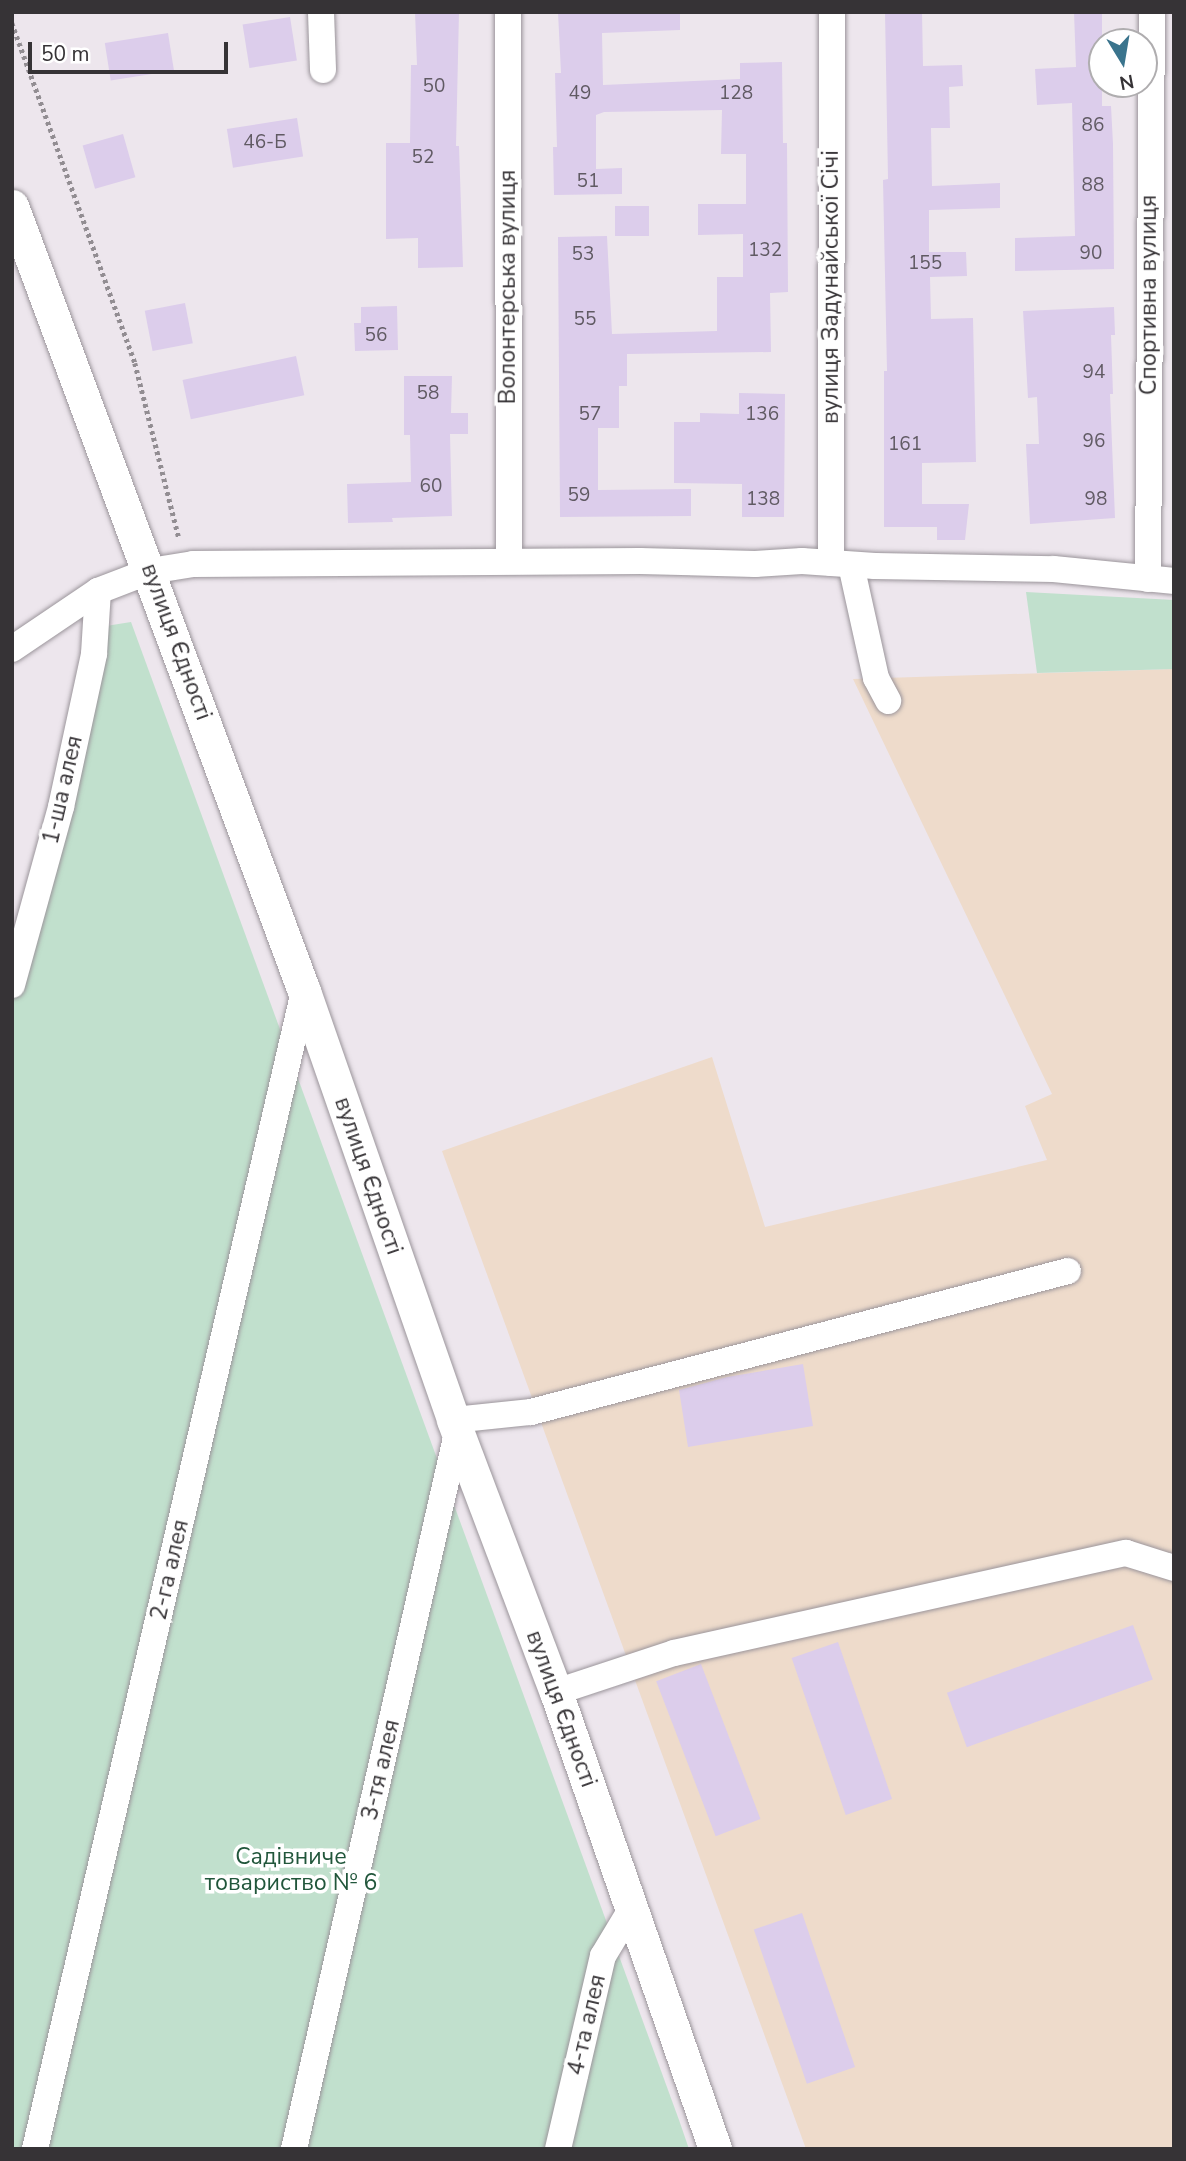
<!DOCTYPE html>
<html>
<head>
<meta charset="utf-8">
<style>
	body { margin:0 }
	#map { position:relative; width:1186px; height:2161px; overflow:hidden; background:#ede6ed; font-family:"Nunito Sans",sans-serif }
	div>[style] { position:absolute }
	.industrial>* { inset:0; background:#eedbcb }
	.green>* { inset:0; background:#c1e0cd }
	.building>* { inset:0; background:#dccdeb; transform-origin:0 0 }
	.path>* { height:4.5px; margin-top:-2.25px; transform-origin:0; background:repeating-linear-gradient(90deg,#928d92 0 3.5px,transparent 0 7px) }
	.roads { filter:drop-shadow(0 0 2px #9b959b) drop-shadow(0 0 2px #9b959b) }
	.minor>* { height:26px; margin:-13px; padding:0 13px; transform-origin:13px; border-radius:13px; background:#fff }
	.major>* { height:33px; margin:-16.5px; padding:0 16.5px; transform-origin:16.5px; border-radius:16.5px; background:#fff }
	span { translate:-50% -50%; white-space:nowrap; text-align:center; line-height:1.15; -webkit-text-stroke:7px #fff; paint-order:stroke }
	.number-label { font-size:19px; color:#605a63 }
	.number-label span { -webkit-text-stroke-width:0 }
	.street-label { font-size:23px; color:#363336 }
	.park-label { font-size:23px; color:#21563b }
	.frame { position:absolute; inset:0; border:14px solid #363336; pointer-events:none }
	.north { position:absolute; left:1088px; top:28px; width:70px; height:70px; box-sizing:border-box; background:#fff; border:2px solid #afadaf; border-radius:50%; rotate:169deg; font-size:19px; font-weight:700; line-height:28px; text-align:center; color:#363336 }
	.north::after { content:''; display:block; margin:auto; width:24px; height:32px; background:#3a748d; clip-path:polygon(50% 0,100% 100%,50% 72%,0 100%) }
	.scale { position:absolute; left:28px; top:42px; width:200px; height:32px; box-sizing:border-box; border:4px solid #363336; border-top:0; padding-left:9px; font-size:21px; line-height:24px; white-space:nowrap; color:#363336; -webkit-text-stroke:5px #fff; paint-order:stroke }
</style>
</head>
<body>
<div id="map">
	<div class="industrial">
		<div style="clip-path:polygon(1174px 669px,1174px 2149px,806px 2149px,442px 1151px,712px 1057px,765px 1227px,1047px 1160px,1025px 1106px,1052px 1094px,853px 679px)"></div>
	</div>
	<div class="green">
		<div style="clip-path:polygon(1026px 592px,1174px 600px,1174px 669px,1037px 673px)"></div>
		<div style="clip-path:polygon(131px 622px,679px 2120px,689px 2149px,12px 2149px,12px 986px,87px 629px)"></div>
	</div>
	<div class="building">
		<div style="clip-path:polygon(415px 12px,459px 12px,456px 146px,459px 146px,463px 267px,418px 268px,418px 238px,386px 239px,386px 143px,410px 143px,411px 65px,417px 65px)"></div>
		<div style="clip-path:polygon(558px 12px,680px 12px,680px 30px,602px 33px,603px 85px,740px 79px,740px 63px,782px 62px,783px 143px,787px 143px,788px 292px,770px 293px,771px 352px,627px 354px,627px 386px,619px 386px,619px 428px,598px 428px,598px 490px,691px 489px,691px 516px,560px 517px,558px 237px,607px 236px,612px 334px,717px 331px,717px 277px,743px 277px,743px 234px,698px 235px,698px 204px,746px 204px,746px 154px,721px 154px,722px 110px,604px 112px,596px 115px,596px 169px,622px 168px,622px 194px,554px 195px,553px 147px,557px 147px,555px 73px,561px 73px)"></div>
		<div style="clip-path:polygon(885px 12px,922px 12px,923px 66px,962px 65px,963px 86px,949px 87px,950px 128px,931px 128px,932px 186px,1000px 183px,1000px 208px,929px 210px,929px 252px,966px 252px,967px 276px,930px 277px,931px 319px,973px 318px,976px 462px,922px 463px,922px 504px,969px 504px,965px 540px,937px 540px,937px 527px,884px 527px,884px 371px,887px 371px,883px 180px,888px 179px)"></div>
		<div style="clip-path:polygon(1074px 12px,1102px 12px,1102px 106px,1111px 106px,1113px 144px,1114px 269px,1015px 271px,1015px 238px,1075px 236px,1072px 103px,1037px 105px,1035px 69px,1076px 67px)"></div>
		<div style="left:290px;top:17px;width:44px;height:48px;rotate:81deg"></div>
		<div style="left:168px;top:33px;width:38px;height:64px;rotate:81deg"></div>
		<div style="left:297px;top:118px;width:39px;height:71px;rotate:81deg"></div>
		<div style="left:123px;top:134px;width:45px;height:42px;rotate:74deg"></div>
		<div style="left:615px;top:206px;width:34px;height:30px"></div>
		<div style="left:185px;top:303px;width:41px;height:41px;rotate:79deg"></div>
		<div style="clip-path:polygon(397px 306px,398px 350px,355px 351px,354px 323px,361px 323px,361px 307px)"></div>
		<div style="clip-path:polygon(1114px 307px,1115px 335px,1111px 335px,1113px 394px,1110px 394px,1115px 518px,1030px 524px,1026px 444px,1039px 444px,1037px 397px,1028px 398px,1023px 311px)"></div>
		<div style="left:296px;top:356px;width:40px;height:116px;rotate:78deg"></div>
		<div style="clip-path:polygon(404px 376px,452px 376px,451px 413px,468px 413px,468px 434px,450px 434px,452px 516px,392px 518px,393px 522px,348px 523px,347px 484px,411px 482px,410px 435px,404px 435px)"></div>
		<div style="clip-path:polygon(739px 393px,785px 394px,784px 517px,742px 517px,742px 484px,674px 483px,674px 422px,700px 422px,700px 413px,739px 414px)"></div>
		<div style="clip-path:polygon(803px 1364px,813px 1426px,688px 1447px,679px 1390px,727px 1377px)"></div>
		<div style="left:1133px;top:1625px;width:58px;height:198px;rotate:70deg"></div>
		<div style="left:838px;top:1642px;width:166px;height:49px;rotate:71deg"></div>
		<div style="left:701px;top:1664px;width:166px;height:48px;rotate:69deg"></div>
		<div style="left:802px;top:1913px;width:163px;height:51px;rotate:71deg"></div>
	</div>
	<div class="path">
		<div style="left:12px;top:23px;width:362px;rotate:70.1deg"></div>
		<div style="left:135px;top:363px;width:180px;rotate:75.9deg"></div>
	</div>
	<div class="roads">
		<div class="minor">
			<div style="left:321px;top:12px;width:58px;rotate:88deg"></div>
			<div style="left:508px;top:12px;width:549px;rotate:89.9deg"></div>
			<div style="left:831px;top:563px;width:551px;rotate:-89.9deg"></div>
			<div style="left:851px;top:565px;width:116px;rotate:77.5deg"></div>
			<div style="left:876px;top:678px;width:26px;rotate:62deg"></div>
			<div style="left:1148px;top:579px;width:567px;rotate:-89.6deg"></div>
			<div style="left:12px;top:649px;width:104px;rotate:-34deg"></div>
			<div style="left:98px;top:591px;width:56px;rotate:-21deg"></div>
			<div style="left:150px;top:571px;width:44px;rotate:-9.2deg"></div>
			<div style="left:193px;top:564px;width:447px;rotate:-0.4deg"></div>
			<div style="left:640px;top:561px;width:115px;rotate:1.5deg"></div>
			<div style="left:755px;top:564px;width:47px;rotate:-3.7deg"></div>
			<div style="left:802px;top:561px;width:73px;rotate:3.9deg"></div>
			<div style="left:875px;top:566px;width:179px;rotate:1deg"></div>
			<div style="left:1054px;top:569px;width:121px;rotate:5.7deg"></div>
			<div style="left:12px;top:985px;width:185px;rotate:-74.6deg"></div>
			<div style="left:61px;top:807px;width:157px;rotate:-77.8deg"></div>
			<div style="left:94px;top:654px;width:63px;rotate:-86.4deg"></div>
			<div style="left:453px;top:1420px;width:78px;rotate:-5.9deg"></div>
			<div style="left:531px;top:1412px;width:555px;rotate:-14.71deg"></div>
			<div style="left:556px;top:1692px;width:124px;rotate:-18.3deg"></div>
			<div style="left:674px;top:1653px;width:463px;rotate:-12.5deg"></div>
			<div style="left:1126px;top:1553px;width:50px;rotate:17.4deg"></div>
			<div style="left:35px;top:2149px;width:1189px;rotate:-76.92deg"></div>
			<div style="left:294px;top:2149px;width:734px;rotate:-77.17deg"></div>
			<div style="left:558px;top:2149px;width:198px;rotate:-76.9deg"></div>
			<div style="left:603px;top:1956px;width:56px;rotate:-58.9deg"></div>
		</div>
		<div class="major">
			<div style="left:12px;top:206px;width:838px;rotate:69.6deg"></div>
			<div style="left:304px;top:991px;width:454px;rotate:70.8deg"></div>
			<div style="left:453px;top:1420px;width:291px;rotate:69.3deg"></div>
			<div style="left:556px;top:1692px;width:484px;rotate:70.8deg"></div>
		</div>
	</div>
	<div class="number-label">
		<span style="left:434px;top:87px">50</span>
		<span style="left:580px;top:94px">49</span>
		<span style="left:736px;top:94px">128</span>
		<span style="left:1093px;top:126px">86</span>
		<span style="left:265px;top:143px">46-Б</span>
		<span style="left:423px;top:158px">52</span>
		<span style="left:588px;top:182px">51</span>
		<span style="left:1093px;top:186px">88</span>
		<span style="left:765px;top:251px">132</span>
		<span style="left:1091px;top:254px">90</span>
		<span style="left:583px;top:255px">53</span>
		<span style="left:925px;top:264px">155</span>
		<span style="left:585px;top:320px">55</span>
		<span style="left:376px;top:336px">56</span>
		<span style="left:1094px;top:373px">94</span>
		<span style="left:428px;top:394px">58</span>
		<span style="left:590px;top:415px">57</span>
		<span style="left:762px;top:415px">136</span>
		<span style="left:1094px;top:442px">96</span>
		<span style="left:905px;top:445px">161</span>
		<span style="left:431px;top:487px">60</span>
		<span style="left:579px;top:496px">59</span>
		<span style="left:763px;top:500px">138</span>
		<span style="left:1096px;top:500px">98</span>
	</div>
	<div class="street-label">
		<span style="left:508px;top:287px;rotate:-90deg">Волонтерська вулиця</span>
		<span style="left:831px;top:287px;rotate:-90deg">вулиця Задунайської Січі</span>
		<span style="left:1149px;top:295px;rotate:-90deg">Спортивна вулиця</span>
		<span style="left:176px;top:642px;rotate:70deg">вулиця Єдності</span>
		<span style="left:63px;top:790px;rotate:-77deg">1-ша алея</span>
		<span style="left:368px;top:1176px;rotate:71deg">вулиця Єдності</span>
		<span style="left:170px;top:1570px;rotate:-77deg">2-га алея</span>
		<span style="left:561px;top:1709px;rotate:70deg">вулиця Єдності</span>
		<span style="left:381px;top:1770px;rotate:-77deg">3-тя алея</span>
		<span style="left:587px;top:2025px;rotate:-77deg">4-та алея</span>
	</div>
	<div class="park-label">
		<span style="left:291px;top:1870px">Садівниче<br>товариство № 6</span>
	</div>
	<div class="frame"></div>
	<div class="north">N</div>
	<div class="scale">50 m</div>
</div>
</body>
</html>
